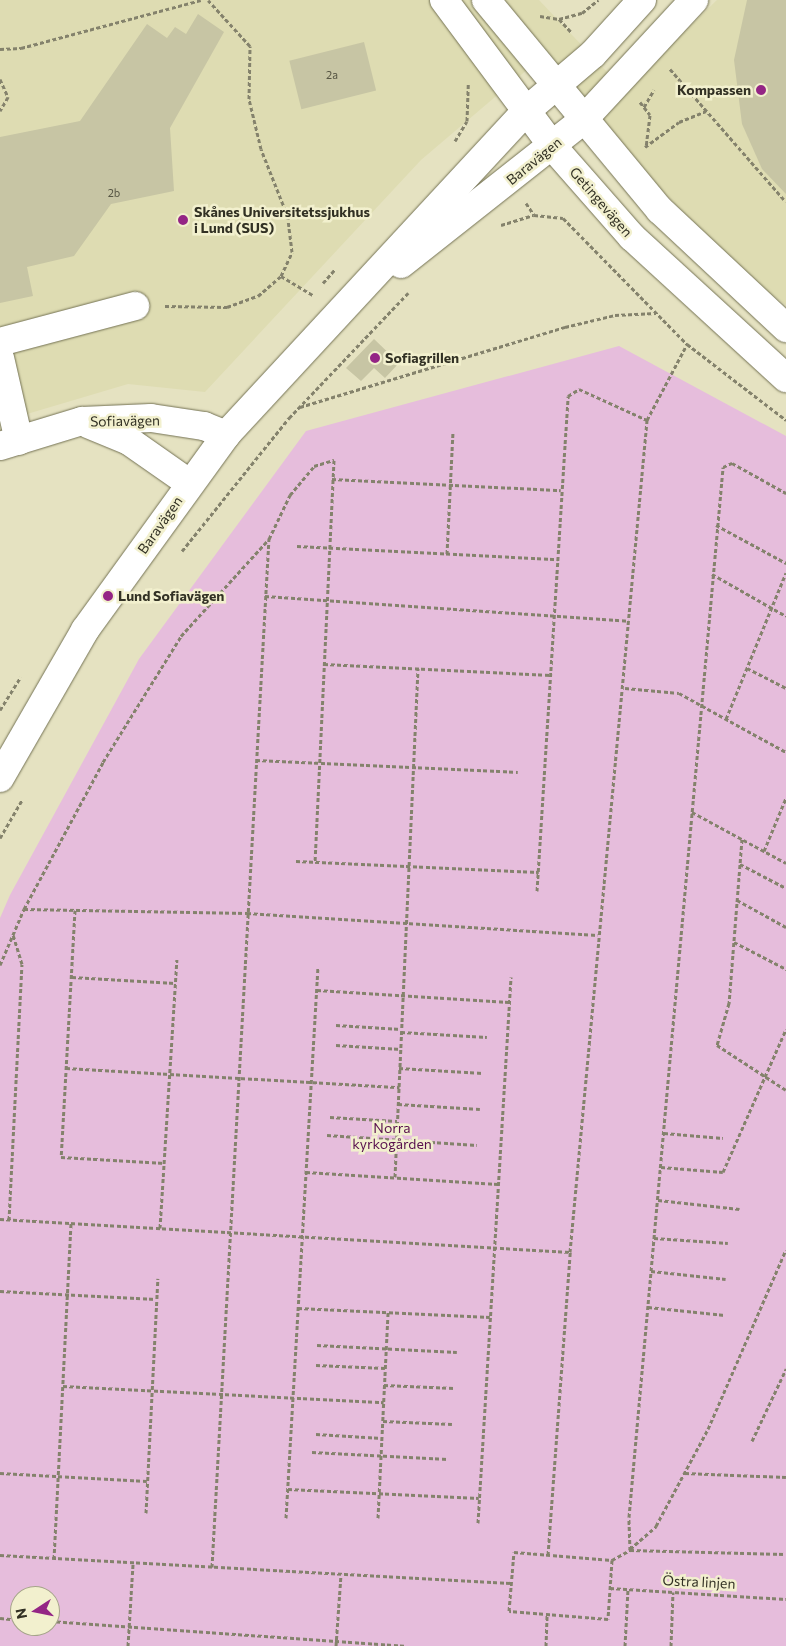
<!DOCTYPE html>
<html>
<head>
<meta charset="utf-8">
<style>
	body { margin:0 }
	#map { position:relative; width:786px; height:1646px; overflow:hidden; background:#e5e2c1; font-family:Commissioner,sans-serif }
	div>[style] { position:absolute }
	.built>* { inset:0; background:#dedcb2 }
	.green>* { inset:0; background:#e6bddc }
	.building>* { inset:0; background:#c7c5a4; transform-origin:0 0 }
	.path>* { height:3px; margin-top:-1.5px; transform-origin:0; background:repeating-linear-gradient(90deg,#84826c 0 4px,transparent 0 6.5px) }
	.roads { filter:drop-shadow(0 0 1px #747254) drop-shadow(0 0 1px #747254) }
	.minor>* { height:28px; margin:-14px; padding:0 14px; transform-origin:14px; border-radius:14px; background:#fff }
	.major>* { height:28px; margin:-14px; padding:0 14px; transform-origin:14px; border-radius:14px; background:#fff }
	.dots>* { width:14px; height:14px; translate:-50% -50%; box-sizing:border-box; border:2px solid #f2f0ce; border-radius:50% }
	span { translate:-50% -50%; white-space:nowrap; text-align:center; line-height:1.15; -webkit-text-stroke:5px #f2f0ce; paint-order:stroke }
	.number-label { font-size:11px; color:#575644 }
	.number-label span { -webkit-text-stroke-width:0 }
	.poi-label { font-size:14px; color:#323124; font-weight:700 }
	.right { translate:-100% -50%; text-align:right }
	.left { translate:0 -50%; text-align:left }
	.street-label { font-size:14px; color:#323124 }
	.park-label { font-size:14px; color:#58104e }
	.north { position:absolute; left:10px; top:1586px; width:50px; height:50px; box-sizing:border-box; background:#f2f0ce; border:1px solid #a5a48a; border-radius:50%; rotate:259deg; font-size:14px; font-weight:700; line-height:20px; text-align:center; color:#323124 }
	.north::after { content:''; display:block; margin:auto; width:18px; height:22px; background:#942585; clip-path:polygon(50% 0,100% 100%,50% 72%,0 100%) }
</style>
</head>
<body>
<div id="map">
	<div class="built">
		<div style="clip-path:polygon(0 0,539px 0,624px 90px,717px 0,786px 0,786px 305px,750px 279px,535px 63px,421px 160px,205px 392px,128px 384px,0 422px)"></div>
	</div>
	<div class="green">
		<div style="clip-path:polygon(evenodd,619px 346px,786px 436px,786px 1646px,0 1646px,0 918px,10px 895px,139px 659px,306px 431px,619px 346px,20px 1596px,50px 1596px,50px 1626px,20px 1626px,20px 1596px)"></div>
	</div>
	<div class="building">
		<div style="clip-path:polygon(747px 0,786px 0,786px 194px,762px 169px,742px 124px,734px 60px)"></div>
		<div style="clip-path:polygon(198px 14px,224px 32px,170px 128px,174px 191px,111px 204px,74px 256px,27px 267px,33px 296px,0 303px,0 137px,80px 121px,147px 24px,167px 38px,175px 27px,186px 34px)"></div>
		<div style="left:364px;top:42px;width:50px;height:77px;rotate:76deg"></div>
		<div style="clip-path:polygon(374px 339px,399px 363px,385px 378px,374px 368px,361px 381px,346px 368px)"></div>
	</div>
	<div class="path">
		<div style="left:540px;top:16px;width:19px;rotate:9deg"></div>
		<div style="left:559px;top:19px;width:24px;rotate:-15deg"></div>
		<div style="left:582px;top:13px;width:21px;rotate:-39deg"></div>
		<div style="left:559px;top:19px;width:19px;rotate:47deg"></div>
		<div style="left:0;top:49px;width:21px;rotate:-3deg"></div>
		<div style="left:21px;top:48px;width:186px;rotate:-14.9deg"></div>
		<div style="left:670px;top:69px;width:176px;rotate:48.9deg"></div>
		<div style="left:0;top:79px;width:20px;rotate:66deg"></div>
		<div style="left:8px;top:97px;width:16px;rotate:120deg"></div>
		<div style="left:640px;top:102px;width:16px;rotate:52deg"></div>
		<div style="left:650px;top:115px;width:31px;rotate:97deg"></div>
		<div style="left:644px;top:107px;width:20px;rotate:-60deg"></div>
		<div style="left:455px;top:141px;width:23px;rotate:-59deg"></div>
		<div style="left:467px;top:121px;width:37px;rotate:-88deg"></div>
		<div style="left:645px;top:147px;width:42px;rotate:-36.3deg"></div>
		<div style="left:679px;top:122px;width:29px;rotate:-22deg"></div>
		<div style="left:526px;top:203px;width:14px;rotate:56deg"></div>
		<div style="left:501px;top:225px;width:34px;rotate:-17deg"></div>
		<div style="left:534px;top:215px;width:29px;rotate:6deg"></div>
		<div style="left:563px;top:218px;width:177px;rotate:45.5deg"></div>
		<div style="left:687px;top:344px;width:125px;rotate:37.5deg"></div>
		<div style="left:281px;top:276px;width:37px;rotate:31deg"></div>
		<div style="left:323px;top:283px;width:18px;rotate:-49deg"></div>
		<div style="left:165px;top:306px;width:62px;rotate:0.9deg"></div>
		<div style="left:227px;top:307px;width:33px;rotate:-20deg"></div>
		<div style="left:258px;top:296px;width:30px;rotate:-41deg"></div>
		<div style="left:281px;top:276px;width:26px;rotate:-65deg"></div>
		<div style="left:292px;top:252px;width:35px;rotate:-97deg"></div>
		<div style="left:288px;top:217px;width:73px;rotate:-111.7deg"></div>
		<div style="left:261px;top:149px;width:51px;rotate:-103.5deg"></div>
		<div style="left:249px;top:99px;width:53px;rotate:-88.9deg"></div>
		<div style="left:250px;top:46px;width:62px;rotate:-132.4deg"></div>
		<div style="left:300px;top:407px;width:277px;rotate:-16.8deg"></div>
		<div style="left:565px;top:327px;width:51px;rotate:-13.5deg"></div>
		<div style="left:615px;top:315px;width:41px;rotate:-2.8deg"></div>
		<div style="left:332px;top:479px;width:229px;rotate:2.8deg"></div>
		<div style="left:716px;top:525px;width:80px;rotate:28.5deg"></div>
		<div style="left:297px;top:546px;width:261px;rotate:2.9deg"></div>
		<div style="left:182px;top:551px;width:171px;rotate:-51.2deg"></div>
		<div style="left:289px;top:418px;width:173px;rotate:-46.4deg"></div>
		<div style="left:447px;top:554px;width:121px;rotate:-87.2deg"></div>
		<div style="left:712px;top:574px;width:85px;rotate:29.6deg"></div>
		<div style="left:265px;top:596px;width:364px;rotate:3.9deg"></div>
		<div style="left:324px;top:664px;width:227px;rotate:2.8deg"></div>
		<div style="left:747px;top:668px;width:44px;rotate:27.1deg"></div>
		<div style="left:625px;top:688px;width:54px;rotate:5.3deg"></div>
		<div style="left:679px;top:693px;width:122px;rotate:28.9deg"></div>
		<div style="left:0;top:710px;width:39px;rotate:-58deg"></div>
		<div style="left:726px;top:719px;width:158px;rotate:-67.7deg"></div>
		<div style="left:256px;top:760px;width:262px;rotate:2.6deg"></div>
		<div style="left:692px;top:812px;width:107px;rotate:28.5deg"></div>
		<div style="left:0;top:838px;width:44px;rotate:-59.9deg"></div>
		<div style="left:742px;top:839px;width:165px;rotate:94.5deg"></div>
		<div style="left:729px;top:1003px;width:44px;rotate:105.9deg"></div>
		<div style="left:717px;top:1045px;width:82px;rotate:33.1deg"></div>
		<div style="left:764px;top:851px;width:57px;rotate:-67.5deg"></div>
		<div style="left:296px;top:861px;width:243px;rotate:2.6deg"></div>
		<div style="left:740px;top:864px;width:52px;rotate:27.6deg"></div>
		<div style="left:537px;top:891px;width:496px;rotate:-86.4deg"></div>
		<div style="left:568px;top:396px;width:13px;rotate:-32deg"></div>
		<div style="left:579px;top:389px;width:75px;rotate:24.5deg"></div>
		<div style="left:737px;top:900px;width:56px;rotate:28.9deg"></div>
		<div style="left:24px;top:909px;width:223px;rotate:1deg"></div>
		<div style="left:247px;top:913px;width:351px;rotate:3.6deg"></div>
		<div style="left:75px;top:910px;width:247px;rotate:93.2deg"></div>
		<div style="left:61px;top:1157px;width:104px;rotate:3.3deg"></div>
		<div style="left:734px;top:942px;width:59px;rotate:27.4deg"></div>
		<div style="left:0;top:965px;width:61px;rotate:-66.8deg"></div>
		<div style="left:24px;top:909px;width:167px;rotate:-61.7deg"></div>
		<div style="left:103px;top:762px;width:148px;rotate:-58.2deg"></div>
		<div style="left:181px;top:636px;width:131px;rotate:-47.8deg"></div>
		<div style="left:269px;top:539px;width:49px;rotate:-64.5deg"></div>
		<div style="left:290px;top:495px;width:38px;rotate:-50deg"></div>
		<div style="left:314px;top:466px;width:21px;rotate:-17deg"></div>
		<div style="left:334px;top:460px;width:402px;rotate:92.7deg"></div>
		<div style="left:72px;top:977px;width:103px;rotate:3.3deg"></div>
		<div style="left:317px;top:990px;width:192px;rotate:3.6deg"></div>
		<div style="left:336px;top:1025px;width:65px;rotate:3.5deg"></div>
		<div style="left:401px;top:1032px;width:86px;rotate:3.3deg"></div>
		<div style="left:336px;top:1045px;width:65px;rotate:3.5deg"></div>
		<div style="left:66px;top:1068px;width:334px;rotate:3.3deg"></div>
		<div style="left:399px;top:1068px;width:84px;rotate:3.4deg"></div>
		<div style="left:398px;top:1104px;width:82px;rotate:3.5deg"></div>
		<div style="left:330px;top:1117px;width:67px;rotate:3.4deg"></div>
		<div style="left:664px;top:1133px;width:59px;rotate:4.8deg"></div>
		<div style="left:327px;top:1135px;width:150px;rotate:3.8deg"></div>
		<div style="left:661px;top:1167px;width:62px;rotate:4.6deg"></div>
		<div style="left:723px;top:1172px;width:156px;rotate:-66.2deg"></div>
		<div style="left:306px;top:1172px;width:192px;rotate:3.6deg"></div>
		<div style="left:395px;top:1177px;width:509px;rotate:-87.41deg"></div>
		<div style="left:658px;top:1200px;width:82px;rotate:6.3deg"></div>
		<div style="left:0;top:1219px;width:571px;rotate:3.31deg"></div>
		<div style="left:9px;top:1220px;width:256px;rotate:-87.1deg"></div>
		<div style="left:22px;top:964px;width:30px;rotate:-107deg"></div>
		<div style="left:160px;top:1228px;width:269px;rotate:-86.4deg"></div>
		<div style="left:654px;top:1238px;width:74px;rotate:3.9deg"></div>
		<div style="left:651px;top:1271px;width:75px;rotate:6.1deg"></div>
		<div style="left:0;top:1291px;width:156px;rotate:2.9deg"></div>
		<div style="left:648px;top:1307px;width:77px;rotate:5.9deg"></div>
		<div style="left:298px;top:1308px;width:192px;rotate:2.7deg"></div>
		<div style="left:317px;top:1345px;width:140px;rotate:2.9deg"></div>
		<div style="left:316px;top:1365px;width:69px;rotate:2.5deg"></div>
		<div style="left:384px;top:1385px;width:70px;rotate:2.5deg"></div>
		<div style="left:63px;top:1386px;width:321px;rotate:2.9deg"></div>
		<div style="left:383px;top:1421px;width:69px;rotate:2.5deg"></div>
		<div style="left:316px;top:1434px;width:66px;rotate:3.5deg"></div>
		<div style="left:752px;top:1441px;width:80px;rotate:-64.7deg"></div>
		<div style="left:312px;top:1452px;width:136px;rotate:2.9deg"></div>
		<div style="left:0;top:1473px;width:147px;rotate:3.1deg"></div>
		<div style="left:685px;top:1473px;width:101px;rotate:2.3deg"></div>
		<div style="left:288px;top:1489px;width:191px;rotate:2.7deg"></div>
		<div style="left:146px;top:1513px;width:235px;rotate:-87.1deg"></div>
		<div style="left:286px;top:1518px;width:552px;rotate:-86.68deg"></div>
		<div style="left:378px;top:1518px;width:206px;rotate:-87.2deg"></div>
		<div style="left:478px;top:1523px;width:547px;rotate:-86.54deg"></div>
		<div style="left:630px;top:1549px;width:35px;rotate:-41deg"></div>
		<div style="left:656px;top:1526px;width:110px;rotate:-61.8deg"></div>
		<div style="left:708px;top:1429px;width:195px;rotate:-66.5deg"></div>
		<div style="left:630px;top:1550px;width:33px;rotate:-92deg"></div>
		<div style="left:629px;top:1517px;width:1054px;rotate:-84.88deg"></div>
		<div style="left:723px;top:467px;width:10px;rotate:-24deg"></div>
		<div style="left:732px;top:463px;width:62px;rotate:29.1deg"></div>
		<div style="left:514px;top:1552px;width:98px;rotate:4.7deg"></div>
		<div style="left:612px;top:1560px;width:59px;rotate:93.9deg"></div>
		<div style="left:608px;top:1619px;width:99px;rotate:-175.4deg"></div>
		<div style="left:509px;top:1611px;width:59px;rotate:-85.2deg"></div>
		<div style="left:0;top:1555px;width:512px;rotate:3.14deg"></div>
		<div style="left:548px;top:1555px;width:304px;rotate:-85.8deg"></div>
		<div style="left:570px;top:1252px;width:836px;rotate:-84.71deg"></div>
		<div style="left:647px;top:420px;width:86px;rotate:-62.2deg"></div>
		<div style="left:54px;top:1559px;width:336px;rotate:-87.1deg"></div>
		<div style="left:612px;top:1560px;width:21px;rotate:-29deg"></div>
		<div style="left:630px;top:1550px;width:156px;rotate:1.5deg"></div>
		<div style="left:212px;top:1567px;width:1030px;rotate:-86.83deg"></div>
		<div style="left:610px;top:1588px;width:176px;rotate:3.6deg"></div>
		<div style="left:0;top:1618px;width:20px;rotate:6deg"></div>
		<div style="left:50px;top:1621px;width:355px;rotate:4deg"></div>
		<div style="left:128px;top:1646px;width:82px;rotate:-86.5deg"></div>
		<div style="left:336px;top:1646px;width:72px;rotate:-86deg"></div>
		<div style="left:546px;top:1646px;width:32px;rotate:-88deg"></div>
		<div style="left:625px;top:1646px;width:57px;rotate:-87deg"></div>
		<div style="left:671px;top:1646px;width:54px;rotate:-87.9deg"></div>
	</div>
	<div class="roads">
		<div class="minor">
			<div style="left:401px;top:264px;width:231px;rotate:-38.3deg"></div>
			<div style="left:582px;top:121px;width:165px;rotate:-47.2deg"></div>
			<div style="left:0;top:342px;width:140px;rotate:-14.9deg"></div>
			<div style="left:0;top:358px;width:85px;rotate:77.1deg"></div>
			<div style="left:88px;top:424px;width:44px;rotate:22.5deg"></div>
			<div style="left:129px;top:441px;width:73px;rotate:35deg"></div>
			<div style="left:0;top:446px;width:86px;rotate:-17deg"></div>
			<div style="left:82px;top:421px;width:69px;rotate:-2.5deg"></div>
			<div style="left:151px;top:418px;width:54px;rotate:8.6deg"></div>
			<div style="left:204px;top:426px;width:24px;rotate:22deg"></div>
			<div style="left:0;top:778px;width:171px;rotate:-60.1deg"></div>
			<div style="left:85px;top:630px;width:241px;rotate:-54.1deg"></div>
			<div style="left:226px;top:435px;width:442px;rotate:-47.2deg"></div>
			<div style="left:526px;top:111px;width:88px;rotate:-40.4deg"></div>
			<div style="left:593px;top:54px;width:73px;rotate:-47.8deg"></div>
		</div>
		<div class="major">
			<div style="left:444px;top:0;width:183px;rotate:53.4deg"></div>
			<div style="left:553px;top:147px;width:120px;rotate:48.7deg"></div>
			<div style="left:632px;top:237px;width:209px;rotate:42.5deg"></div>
			<div style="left:486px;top:0;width:273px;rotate:50.4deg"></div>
			<div style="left:660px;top:210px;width:173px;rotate:43.1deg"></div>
		</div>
	</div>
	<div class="dots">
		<div style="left:761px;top:90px;background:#942585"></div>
		<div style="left:183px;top:220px;background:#942585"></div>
		<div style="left:375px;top:358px;background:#942585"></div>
		<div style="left:108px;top:596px;background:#942585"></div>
	</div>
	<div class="number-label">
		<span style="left:332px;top:75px">2a</span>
		<span style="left:114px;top:193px">2b</span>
	</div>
	<div class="poi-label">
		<span class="right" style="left:751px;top:90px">Kompassen</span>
		<span class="left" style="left:194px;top:220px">Skånes Universitetssjukhus<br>i Lund (SUS)</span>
		<span class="left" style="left:385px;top:358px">Sofiagrillen</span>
		<span class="left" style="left:118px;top:596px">Lund Sofiavägen</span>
	</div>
	<div class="street-label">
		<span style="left:534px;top:161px;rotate:-39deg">Baravägen</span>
		<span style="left:601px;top:202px;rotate:49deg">Getingevägen</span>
		<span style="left:125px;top:421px;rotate:-1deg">Sofiavägen</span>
		<span style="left:160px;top:525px;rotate:-55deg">Baravägen</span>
		<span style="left:699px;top:1582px;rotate:3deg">Östra linjen</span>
	</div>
	<div class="park-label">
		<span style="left:392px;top:1136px">Norra<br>kyrkogården</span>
	</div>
	<div class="north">N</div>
</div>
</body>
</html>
